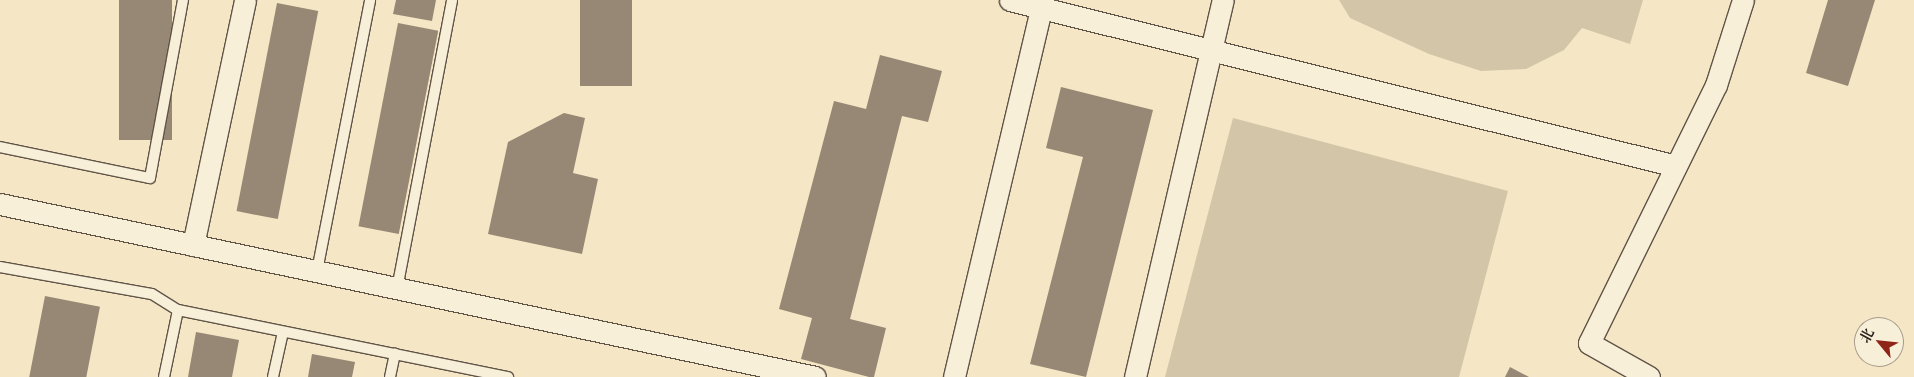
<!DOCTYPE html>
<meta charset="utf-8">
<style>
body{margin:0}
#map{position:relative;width:1914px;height:377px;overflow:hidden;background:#f5e6c5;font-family:"Gentium Book Plus","Noto Serif SC",serif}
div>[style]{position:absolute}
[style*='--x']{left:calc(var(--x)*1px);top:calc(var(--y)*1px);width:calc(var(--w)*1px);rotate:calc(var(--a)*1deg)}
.green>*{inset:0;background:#d3c5a8}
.building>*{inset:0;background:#968874;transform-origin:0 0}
.roads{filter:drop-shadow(1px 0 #605447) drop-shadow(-1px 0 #605447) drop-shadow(0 1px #605447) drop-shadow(0 -1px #605447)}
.lane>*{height:10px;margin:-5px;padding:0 5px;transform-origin:5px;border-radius:5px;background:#f8efd9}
.street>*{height:21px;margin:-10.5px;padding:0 10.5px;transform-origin:10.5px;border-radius:10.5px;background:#f8efd9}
span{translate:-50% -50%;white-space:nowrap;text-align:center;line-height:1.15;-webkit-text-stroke:4.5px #f8efd9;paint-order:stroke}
.north{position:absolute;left:1854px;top:317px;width:50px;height:50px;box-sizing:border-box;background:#f8efd9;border:1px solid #a89d8e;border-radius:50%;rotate:298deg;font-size:14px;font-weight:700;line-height:20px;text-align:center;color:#2f231d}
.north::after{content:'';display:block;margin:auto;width:18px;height:22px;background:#8f2418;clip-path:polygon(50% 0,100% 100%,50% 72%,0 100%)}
</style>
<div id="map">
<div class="green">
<i style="clip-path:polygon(1339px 0,1643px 0,1630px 44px,1582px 28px,1564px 50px,1526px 69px,1481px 71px,1429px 54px,1350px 18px)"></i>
<i style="clip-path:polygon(1233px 118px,1508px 191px,1459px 377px,1165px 377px)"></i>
</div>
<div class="building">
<i style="left:119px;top:0;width:53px;height:140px"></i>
<i style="clip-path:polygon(396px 0,436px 0,432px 21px,393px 14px)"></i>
<i style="left:580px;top:0;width:52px;height:86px"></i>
<i style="clip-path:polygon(1828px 0,1875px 0,1848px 86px,1806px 73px)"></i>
<i style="left:277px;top:3px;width:42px;height:212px;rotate:11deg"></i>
<i style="left:398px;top:23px;width:41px;height:207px;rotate:11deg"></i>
<i style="clip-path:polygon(880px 55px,942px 71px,928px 122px,902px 116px,850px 319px,886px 328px,874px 377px,869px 377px,801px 359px,812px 318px,779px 309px,834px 101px,866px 109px)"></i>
<i style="clip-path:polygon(1061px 87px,1153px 110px,1086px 377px,1030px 364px,1083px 157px,1046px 148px)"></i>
<i style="clip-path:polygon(564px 113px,585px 118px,573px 173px,598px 179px,582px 254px,488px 234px,508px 142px)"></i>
<i style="left:45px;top:296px;width:56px;height:83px;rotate:11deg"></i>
<i style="clip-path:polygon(196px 332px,239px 340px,232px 377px,188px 377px)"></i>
<i style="clip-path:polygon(312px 354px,355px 362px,352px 377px,308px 377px)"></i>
<i style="clip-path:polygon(1510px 367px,1529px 377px,1505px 377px)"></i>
</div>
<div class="roads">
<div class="lane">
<i style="--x:0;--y:147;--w:153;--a:11.7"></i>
<i style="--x:150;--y:178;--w:181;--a:-79.5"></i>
<i style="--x:0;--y:267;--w:154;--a:10.1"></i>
<i style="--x:152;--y:294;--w:31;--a:32"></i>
<i style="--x:178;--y:310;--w:337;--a:11.5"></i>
<i style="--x:317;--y:271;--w:276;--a:-78.9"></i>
<i style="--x:397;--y:289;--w:294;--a:-79.2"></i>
<i style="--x:164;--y:377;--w:68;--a:-78.2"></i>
<i style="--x:273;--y:377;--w:46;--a:-77.5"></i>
<i style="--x:390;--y:377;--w:24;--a:-78"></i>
</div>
<div class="street">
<i style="--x:1010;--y:0;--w:686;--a:14"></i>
<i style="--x:0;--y:204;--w:833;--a:11.98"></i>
<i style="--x:193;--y:245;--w:250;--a:-78"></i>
<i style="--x:954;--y:377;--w:387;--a:-76.7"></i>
<i style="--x:1135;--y:377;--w:387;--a:-76.9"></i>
<i style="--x:1649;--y:377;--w:69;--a:-150.5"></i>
<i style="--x:1589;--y:343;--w:288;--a:-63.8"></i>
<i style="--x:1716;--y:85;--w:89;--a:-72.4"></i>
</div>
</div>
<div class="north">北</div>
</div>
